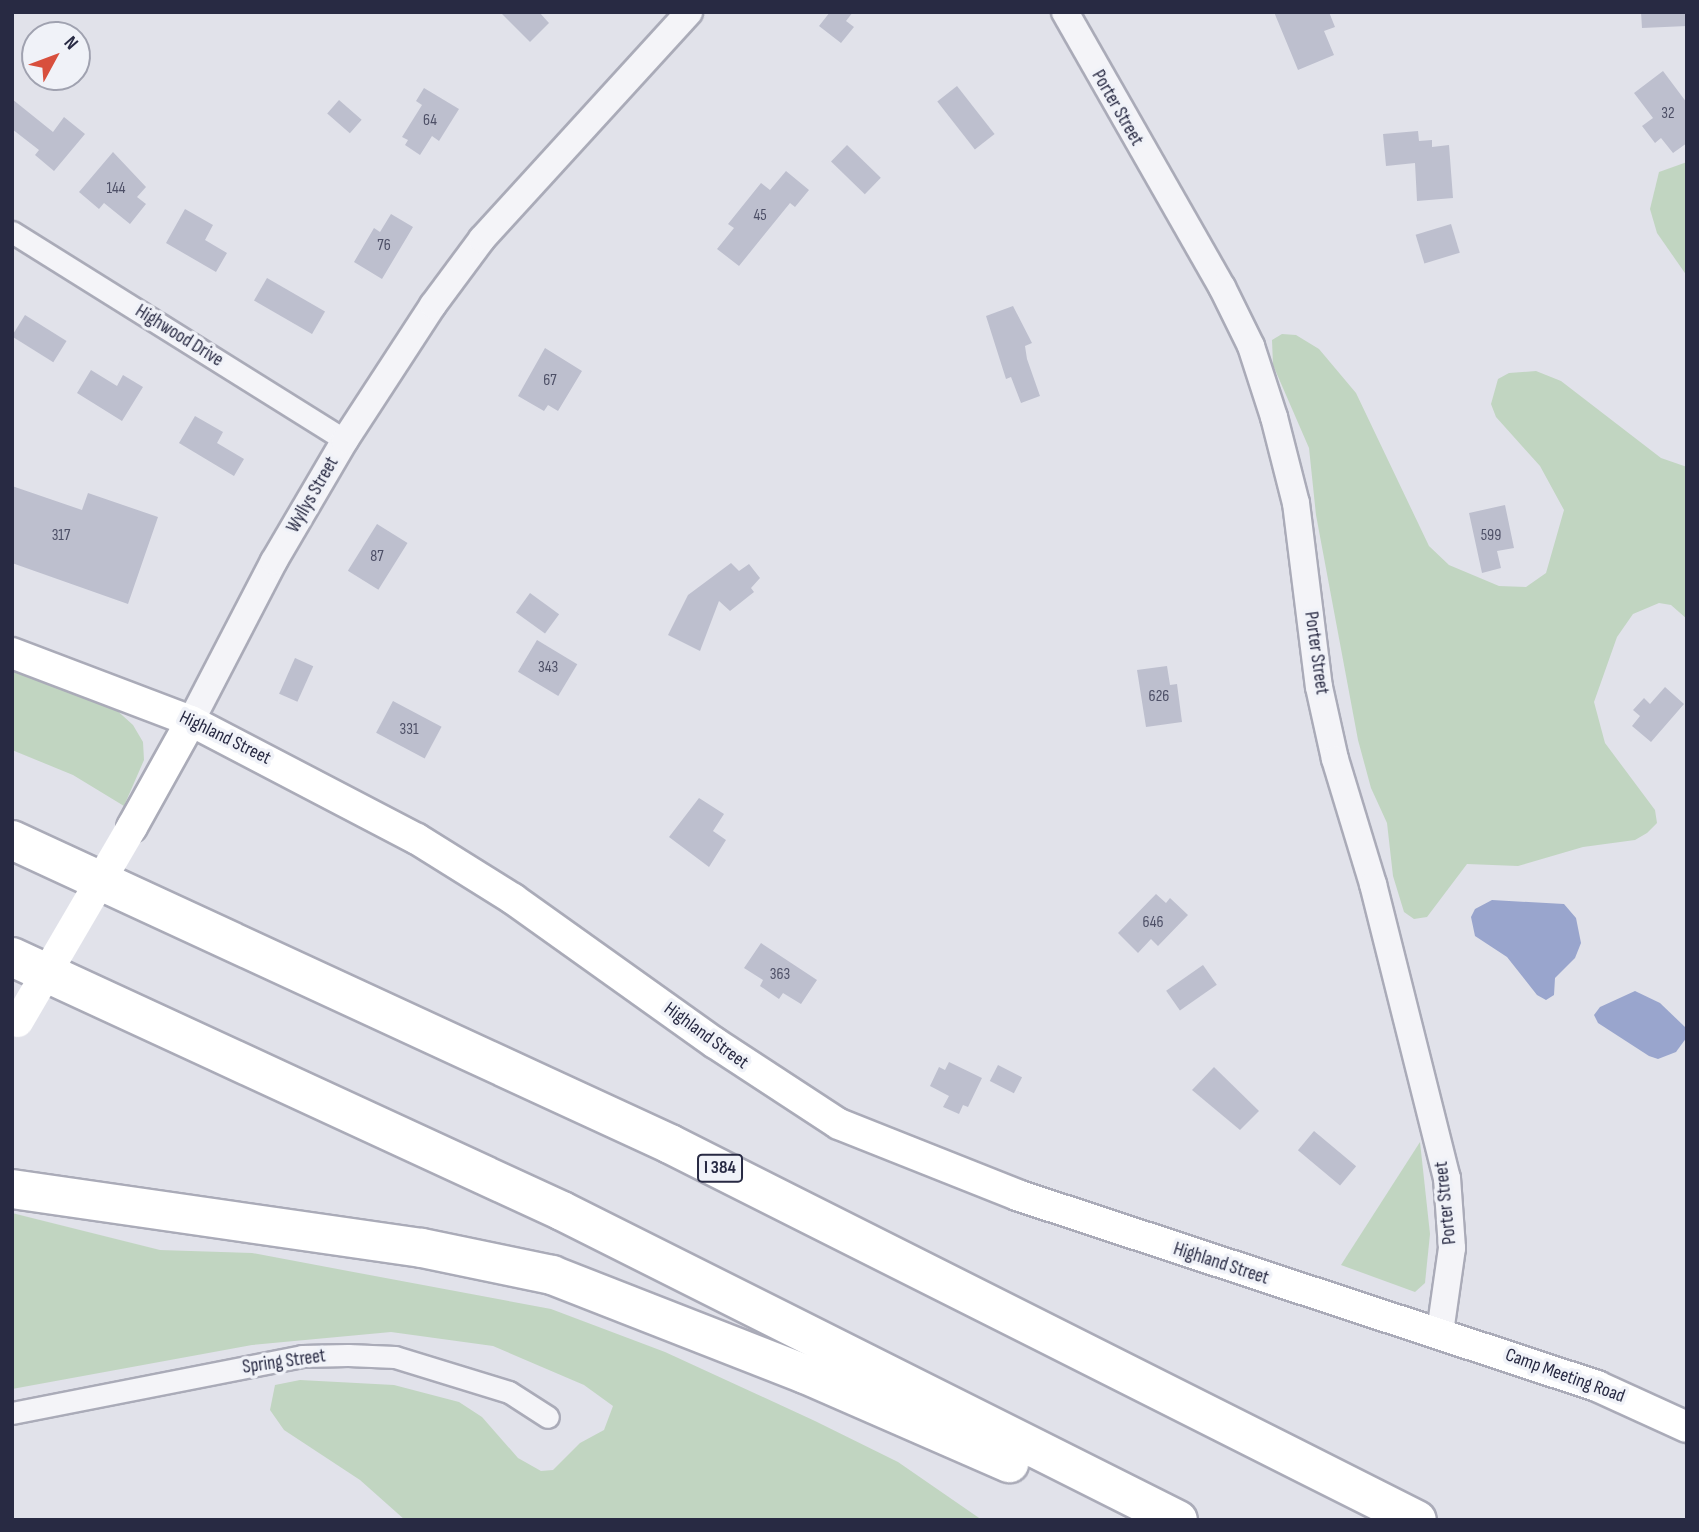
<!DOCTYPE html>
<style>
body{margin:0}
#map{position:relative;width:1699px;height:1532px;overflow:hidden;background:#e1e2ea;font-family:"Sofia Sans Condensed",sans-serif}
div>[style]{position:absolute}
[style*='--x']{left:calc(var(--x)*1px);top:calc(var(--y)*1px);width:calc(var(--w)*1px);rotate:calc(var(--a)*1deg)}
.green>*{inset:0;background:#c1d5c1}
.water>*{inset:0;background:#99a5cd}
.building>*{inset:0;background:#bdbfce;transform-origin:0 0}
.roads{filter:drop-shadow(2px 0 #aaabb8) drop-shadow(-2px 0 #aaabb8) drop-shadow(0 2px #aaabb8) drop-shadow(0 -2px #aaabb8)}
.minor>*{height:21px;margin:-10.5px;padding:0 10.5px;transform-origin:10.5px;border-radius:10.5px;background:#f4f4f8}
.tertiary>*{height:26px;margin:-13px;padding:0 13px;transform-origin:13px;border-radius:13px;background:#f4f4f8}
.secondary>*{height:30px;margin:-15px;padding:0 15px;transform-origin:15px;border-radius:15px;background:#fff}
.motorway>*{height:38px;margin:-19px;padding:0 19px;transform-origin:19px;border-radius:19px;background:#fff}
.secondary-bridge>*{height:30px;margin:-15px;padding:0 15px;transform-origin:15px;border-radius:15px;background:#fff}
span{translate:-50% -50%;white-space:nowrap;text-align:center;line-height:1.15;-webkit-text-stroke:7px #f0f2f8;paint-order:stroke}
.number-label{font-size:16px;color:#4d4f66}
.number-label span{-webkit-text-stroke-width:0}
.shield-label span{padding:2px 5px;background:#f0f2f8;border:2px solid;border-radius:5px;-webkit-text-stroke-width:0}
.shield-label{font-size:18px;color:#282a43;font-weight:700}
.street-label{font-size:19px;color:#282a43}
.frame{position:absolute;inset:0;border:14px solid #282a43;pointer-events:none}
.north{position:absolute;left:21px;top:21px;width:70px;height:70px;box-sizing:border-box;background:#f0f2f8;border:2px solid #a0a2b0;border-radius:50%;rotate:49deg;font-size:19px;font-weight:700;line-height:28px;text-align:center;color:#282a43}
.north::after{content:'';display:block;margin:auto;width:24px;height:32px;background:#d84f3d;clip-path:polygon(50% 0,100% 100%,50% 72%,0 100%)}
</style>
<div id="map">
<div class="green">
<i style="clip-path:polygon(1687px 162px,1687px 276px,1657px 233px,1650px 209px,1659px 172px)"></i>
<i style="clip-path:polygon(1282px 334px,1296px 335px,1319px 349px,1356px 393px,1429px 546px,1449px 565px,1499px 586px,1526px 587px,1546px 573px,1564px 510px,1540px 466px,1496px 417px,1491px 404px,1498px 379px,1509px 373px,1536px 371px,1561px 381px,1661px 458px,1687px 467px,1687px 619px,1671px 605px,1659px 603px,1633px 614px,1617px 637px,1594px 702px,1605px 743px,1655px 810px,1657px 823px,1647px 833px,1635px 840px,1583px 847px,1518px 866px,1467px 864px,1427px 917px,1414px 919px,1404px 912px,1393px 876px,1387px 823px,1371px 788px,1358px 740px,1316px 515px,1309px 448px,1273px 365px,1272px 340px)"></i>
<i style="clip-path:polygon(12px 665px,112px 706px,133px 725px,143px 742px,144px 760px,124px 806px,73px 775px,12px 750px)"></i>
<i style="clip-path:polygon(1420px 1142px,1430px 1234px,1425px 1283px,1415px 1292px,1341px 1265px)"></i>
<i style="clip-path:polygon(12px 1213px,160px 1250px,252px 1253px,551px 1309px,665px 1352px,815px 1421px,898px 1462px,982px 1520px,405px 1520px,360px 1480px,284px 1430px,270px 1410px,275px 1385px,300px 1380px,394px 1385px,459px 1402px,482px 1417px,518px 1458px,541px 1471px,553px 1470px,580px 1443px,604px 1430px,613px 1406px,584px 1385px,493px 1346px,391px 1332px,252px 1345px,12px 1389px)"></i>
</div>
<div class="water">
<i style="clip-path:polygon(1492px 900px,1564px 904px,1576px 918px,1581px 943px,1575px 958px,1555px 978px,1554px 995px,1546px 1000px,1537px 995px,1507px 957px,1475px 936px,1471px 917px,1475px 909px)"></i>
<i style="clip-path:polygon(1635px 991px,1660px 1003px,1685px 1027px,1687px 1037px,1676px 1052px,1658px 1059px,1649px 1056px,1598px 1023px,1594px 1015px,1600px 1007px)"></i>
</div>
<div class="building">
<i style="clip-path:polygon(500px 12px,539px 12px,549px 23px,530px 42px)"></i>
<i style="clip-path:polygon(830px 12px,853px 12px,846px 21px,854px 27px,841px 43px,819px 26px)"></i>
<i style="clip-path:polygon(1274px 12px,1329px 12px,1335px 27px,1324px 31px,1334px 55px,1298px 70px)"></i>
<i style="clip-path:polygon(1641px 12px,1687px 12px,1687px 26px,1642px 28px)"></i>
<i style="clip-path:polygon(1663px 71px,1687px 103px,1687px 143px,1673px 153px,1661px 138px,1655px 143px,1642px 126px,1653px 118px,1634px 93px)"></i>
<i style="left:957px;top:86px;width:61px;height:25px;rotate:52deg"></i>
<i style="clip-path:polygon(424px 88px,459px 109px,439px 141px,432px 136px,420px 155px,405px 145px,408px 140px,402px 137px,422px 105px,416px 101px)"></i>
<i style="clip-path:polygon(12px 99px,53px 132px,64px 117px,85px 134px,54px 171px,35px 155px,39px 150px,12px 129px)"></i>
<i style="left:339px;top:100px;width:30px;height:18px;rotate:41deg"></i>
<i style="clip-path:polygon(1418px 131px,1419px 141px,1432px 140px,1432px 147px,1449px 145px,1453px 198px,1417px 201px,1415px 163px,1386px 166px,1383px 134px)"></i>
<i style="left:847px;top:145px;width:47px;height:23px;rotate:44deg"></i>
<i style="clip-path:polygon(113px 152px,146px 187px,137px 197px,146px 204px,130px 224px,104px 203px,99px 209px,79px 192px)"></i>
<i style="clip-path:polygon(786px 171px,809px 190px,795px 207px,790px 203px,739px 266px,717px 249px,734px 228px,728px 224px,761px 183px,770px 190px)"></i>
<i style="clip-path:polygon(185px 209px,213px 225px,205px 240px,227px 253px,216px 272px,166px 243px)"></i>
<i style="clip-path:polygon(391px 214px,413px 227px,382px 279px,354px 262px,374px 228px,380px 232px)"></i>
<i style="left:1451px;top:224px;width:30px;height:37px;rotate:73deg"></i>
<i style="left:267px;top:278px;width:67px;height:26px;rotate:30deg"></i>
<i style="clip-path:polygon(1013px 306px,1032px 343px,1025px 346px,1027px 359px,1040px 396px,1021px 403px,1011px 377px,1006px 379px,986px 316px)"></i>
<i style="left:25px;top:315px;width:49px;height:25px;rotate:32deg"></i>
<i style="clip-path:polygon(545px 348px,582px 371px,558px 411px,548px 405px,544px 411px,518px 396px)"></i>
<i style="clip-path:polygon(91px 370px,117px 386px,123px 375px,143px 387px,122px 421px,77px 393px)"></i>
<i style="clip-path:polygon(195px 416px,223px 432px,217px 443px,244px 459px,234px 476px,179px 443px)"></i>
<i style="clip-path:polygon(12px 486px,82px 510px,88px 493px,158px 517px,128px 604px,12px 563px)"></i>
<i style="clip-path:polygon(1505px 505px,1514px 548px,1497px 551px,1501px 568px,1482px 573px,1469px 513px)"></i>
<i style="left:377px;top:524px;width:36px;height:55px;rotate:32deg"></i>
<i style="clip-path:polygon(731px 563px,739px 571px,749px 564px,760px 578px,751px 588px,754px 592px,730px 611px,719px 601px,700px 651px,668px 635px,688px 595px)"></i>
<i style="left:530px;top:593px;width:36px;height:24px;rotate:36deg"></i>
<i style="left:537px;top:640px;width:47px;height:37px;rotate:31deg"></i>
<i style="left:295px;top:658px;width:20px;height:39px;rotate:24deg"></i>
<i style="clip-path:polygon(1167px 666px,1170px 685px,1177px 684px,1182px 722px,1146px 727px,1137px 670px)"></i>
<i style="clip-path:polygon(1665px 687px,1684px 704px,1651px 742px,1632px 726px,1640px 716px,1633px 710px,1644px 698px,1650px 704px)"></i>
<i style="left:393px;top:701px;width:55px;height:36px;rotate:28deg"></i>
<i style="clip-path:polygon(699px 798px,724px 814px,713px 831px,726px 840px,709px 867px,669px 837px)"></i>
<i style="clip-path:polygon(1156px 894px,1166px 903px,1170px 898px,1188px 915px,1158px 946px,1151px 939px,1138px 953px,1118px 933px)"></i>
<i style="clip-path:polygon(761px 943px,817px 980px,801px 1004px,783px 993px,779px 999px,760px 986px,763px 980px,744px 968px)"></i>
<i style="left:1203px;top:965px;width:24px;height:45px;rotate:55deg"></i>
<i style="clip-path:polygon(949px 1062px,982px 1078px,968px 1107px,963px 1105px,959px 1114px,943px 1107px,949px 1096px,930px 1086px,939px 1067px,945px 1070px)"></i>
<i style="left:998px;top:1065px;width:27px;height:18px;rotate:27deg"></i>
<i style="clip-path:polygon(1214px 1067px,1259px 1111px,1240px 1130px,1192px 1090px)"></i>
<i style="left:1314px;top:1131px;width:55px;height:25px;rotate:40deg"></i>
</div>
<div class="roads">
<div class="minor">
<i style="--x:12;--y:232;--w:393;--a:32"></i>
<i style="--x:12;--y:1413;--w:296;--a:-11.1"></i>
<i style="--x:302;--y:1356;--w:46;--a:-1.2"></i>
<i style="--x:348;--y:1355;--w:47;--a:2.4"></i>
<i style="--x:395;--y:1357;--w:119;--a:17.1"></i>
<i style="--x:509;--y:1392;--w:46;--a:32.7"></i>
</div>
<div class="tertiary">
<i style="--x:1065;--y:12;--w:317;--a:60.3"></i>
<i style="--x:1222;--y:287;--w:66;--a:63.8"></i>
<i style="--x:1251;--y:346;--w:75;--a:72.1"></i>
<i style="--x:1274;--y:417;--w:89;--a:75.7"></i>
<i style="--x:1296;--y:503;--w:185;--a:82.9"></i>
<i style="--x:1319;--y:687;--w:74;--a:77.5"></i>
<i style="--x:1335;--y:759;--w:131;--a:73.1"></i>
<i style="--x:1373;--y:884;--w:303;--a:75.9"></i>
<i style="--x:1447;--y:1178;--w:70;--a:85.9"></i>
<i style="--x:1452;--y:1248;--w:85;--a:98.1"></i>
<i style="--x:191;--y:721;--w:180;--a:-62.6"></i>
<i style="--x:274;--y:561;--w:140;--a:-59.6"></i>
<i style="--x:345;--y:440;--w:161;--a:-56.9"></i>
<i style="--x:433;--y:305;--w:82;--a:-53.4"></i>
<i style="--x:482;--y:239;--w:307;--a:-47.6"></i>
</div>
<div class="secondary">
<i style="--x:12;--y:653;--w:191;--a:20.8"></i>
<i style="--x:191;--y:721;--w:255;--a:27.6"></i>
<i style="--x:417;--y:839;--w:113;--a:32"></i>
<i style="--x:513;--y:899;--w:248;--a:35.5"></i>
<i style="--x:715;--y:1043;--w:148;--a:33.2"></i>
<i style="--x:839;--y:1124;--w:192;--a:21.7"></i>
<i style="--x:1017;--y:1195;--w:611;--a:18.23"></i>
<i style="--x:1597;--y:1386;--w:99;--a:24.5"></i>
<i style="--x:132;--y:827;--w:121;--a:-60.9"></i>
</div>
<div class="motorway">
<i style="--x:12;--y:840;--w:725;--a:24.8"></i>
<i style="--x:670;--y:1144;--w:836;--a:26.72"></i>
<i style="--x:12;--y:957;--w:606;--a:24.79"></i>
<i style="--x:562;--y:1211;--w:689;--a:26.64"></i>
<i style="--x:12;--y:1189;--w:414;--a:8.2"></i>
<i style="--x:422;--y:1248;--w:133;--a:11.7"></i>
<i style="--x:552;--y:1275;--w:272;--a:21.4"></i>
<i style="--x:805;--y:1374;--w:223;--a:23.6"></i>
</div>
</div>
<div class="secondary-bridge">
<i style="--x:18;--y:1022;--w:226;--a:-59.7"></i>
</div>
<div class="number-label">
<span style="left:1668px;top:114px">32</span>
<span style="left:430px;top:121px">64</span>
<span style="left:116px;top:189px">144</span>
<span style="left:760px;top:216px">45</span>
<span style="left:384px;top:246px">76</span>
<span style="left:550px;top:381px">67</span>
<span style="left:61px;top:536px">317</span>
<span style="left:1491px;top:536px">599</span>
<span style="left:377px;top:557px">87</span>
<span style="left:548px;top:668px">343</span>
<span style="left:1159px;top:697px">626</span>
<span style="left:409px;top:730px">331</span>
<span style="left:1153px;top:923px">646</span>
<span style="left:780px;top:975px">363</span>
</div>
<div class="shield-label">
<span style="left:720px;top:1168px">I 384</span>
</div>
<div class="street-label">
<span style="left:1117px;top:108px;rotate:60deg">Porter Street</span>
<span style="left:179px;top:336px;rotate:32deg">Highwood Drive</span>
<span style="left:313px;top:495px;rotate:-60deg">Wyllys Street</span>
<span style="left:1316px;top:653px;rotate:82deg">Porter Street</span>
<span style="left:225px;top:738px;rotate:26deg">Highland Street</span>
<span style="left:706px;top:1036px;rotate:36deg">Highland Street</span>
<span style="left:1446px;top:1203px;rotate:-96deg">Porter Street</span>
<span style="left:1221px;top:1264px;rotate:18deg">Highland Street</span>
<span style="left:284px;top:1362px;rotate:-8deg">Spring Street</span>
<span style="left:1565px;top:1376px;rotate:20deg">Camp Meeting Road</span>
</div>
<div class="frame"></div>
<div class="north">N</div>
</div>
